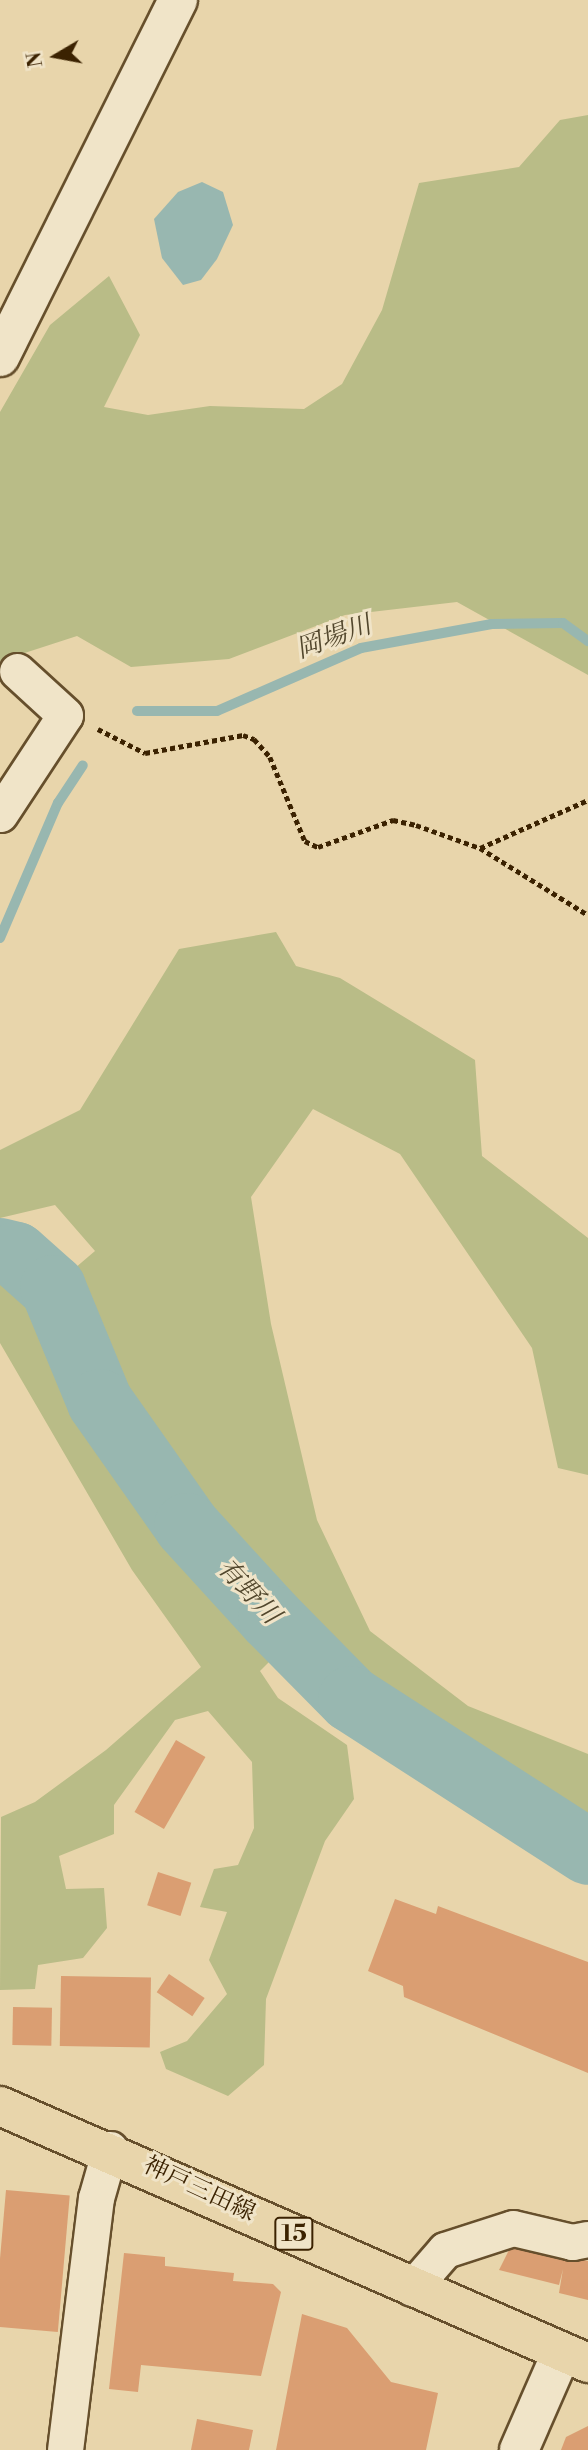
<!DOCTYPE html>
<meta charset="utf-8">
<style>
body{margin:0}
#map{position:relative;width:588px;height:2450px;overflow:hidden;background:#e8d5ab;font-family:"Libre Bodoni","Noto Serif JP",serif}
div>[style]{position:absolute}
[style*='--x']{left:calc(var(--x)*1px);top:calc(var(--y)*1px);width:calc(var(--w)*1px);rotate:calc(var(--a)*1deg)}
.green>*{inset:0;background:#b9bc87}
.water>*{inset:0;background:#98b7b0}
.stream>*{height:10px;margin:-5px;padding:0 5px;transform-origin:5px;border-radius:5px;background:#98b7b0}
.river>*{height:66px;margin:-33px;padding:0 33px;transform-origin:33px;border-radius:33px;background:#98b7b0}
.building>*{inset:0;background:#da9e72;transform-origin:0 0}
.path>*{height:4.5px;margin-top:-2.25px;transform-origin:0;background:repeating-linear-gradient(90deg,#3b2201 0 5px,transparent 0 8.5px)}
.roads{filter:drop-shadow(2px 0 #664f2c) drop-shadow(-2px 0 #664f2c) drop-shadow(0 2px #664f2c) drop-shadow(0 -2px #664f2c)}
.street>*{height:35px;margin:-17.5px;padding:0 17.5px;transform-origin:17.5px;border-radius:17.5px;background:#f0e4c8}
.secondary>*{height:38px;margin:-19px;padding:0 19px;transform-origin:19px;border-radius:19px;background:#f0e4c8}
.primary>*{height:38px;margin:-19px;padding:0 19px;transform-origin:19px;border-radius:19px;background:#e8d5ab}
span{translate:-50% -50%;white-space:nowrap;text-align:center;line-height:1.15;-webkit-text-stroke:6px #f0e4c8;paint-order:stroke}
.shield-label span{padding:2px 5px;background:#f0e4c8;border:2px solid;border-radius:5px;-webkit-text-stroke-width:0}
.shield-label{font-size:23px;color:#3b2201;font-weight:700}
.street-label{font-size:24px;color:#3b2201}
.water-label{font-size:26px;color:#52472d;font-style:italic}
.north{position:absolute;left:21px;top:21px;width:70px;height:70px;-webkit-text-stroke:5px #f0e4c8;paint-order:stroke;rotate:260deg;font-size:19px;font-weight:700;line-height:28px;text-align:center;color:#3b2201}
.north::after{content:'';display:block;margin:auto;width:24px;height:32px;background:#3b2201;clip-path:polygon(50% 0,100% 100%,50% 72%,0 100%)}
</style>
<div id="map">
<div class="green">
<i style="clip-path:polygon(588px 115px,588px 675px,457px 602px,345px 615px,229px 659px,131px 667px,77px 636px,0 661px,0 412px,50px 325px,109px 276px,140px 335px,104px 407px,148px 415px,210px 406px,304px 409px,342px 384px,382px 310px,419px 183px,519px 167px,560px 120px)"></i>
<i style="clip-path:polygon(276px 932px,296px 966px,340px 978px,475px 1060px,482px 1156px,588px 1238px,588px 1475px,558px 1468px,532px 1348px,400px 1154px,313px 1109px,251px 1197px,271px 1324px,317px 1520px,370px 1631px,468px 1706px,588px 1754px,588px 1870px,486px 1812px,369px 1726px,287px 1644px,260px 1671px,278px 1698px,347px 1745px,354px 1799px,325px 1841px,266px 1999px,264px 2065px,228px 2096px,166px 2069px,160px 2052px,187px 2041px,227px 1994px,209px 1960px,227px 1912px,200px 1907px,214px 1869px,238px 1865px,254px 1828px,252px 1762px,208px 1711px,175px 1720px,114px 1805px,114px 1834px,59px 1856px,66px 1889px,104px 1888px,107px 1928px,83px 1958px,38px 1965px,35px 1989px,0 1990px,1px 1817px,35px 1802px,106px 1750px,201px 1667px,132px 1570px,0 1343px,0 1247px,15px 1240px,68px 1274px,95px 1251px,55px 1205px,0 1218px,0 1150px,80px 1110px,179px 949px)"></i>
</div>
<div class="water">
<i style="clip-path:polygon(202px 182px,223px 192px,233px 225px,217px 259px,201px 280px,183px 285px,162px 258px,154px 219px,178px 192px)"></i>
</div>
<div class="stream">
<i style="--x:137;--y:711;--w:80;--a:0"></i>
<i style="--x:217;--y:711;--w:157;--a:-23.6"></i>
<i style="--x:361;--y:648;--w:133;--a:-10.4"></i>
<i style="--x:492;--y:624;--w:71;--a:-0.8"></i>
<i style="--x:563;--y:623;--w:31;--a:36"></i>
<i style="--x:0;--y:938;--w:147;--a:-66.8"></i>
<i style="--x:58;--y:803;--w:45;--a:-56.7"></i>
</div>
<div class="river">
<i style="--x:0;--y:1251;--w:16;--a:14"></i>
<i style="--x:16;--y:1255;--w:50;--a:41.7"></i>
<i style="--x:53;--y:1288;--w:123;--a:67.6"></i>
<i style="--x:100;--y:1402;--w:151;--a:54.9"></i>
<i style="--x:187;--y:1526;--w:125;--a:47.6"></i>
<i style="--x:271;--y:1618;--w:114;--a:45.4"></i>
<i style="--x:351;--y:1699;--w:282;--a:32.8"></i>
</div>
<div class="building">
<i style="left:176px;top:1740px;width:34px;height:83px;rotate:30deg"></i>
<i style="left:158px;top:1872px;width:35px;height:35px;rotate:18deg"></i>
<i style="clip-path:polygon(395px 1899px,436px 1914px,438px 1906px,588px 1962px,588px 2073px,404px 1997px,403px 1986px,368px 1971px)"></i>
<i style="left:169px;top:1974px;width:43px;height:22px;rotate:34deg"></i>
<i style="left:61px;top:1976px;width:90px;height:70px;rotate:1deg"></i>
<i style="left:13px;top:2007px;width:39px;height:38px;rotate:1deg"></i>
<i style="left:6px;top:2190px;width:64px;height:137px;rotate:5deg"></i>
<i style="clip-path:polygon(513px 2242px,588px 2261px,588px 2300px,559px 2293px,563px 2269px,559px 2285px,499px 2270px)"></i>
<i style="clip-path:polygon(124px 2253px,165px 2257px,165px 2266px,234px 2273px,233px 2281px,273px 2284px,281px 2292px,261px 2376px,141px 2365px,138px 2392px,109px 2389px)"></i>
<i style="clip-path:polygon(302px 2314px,347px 2328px,391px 2382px,438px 2393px,426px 2450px,276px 2450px)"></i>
<i style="clip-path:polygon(197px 2419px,253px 2430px,249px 2450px,191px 2450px)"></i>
<i style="clip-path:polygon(588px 2426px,588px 2450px,561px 2450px,566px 2437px)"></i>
</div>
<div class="path">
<i style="--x:98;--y:729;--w:53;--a:27.1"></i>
<i style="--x:145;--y:753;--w:100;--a:-10.4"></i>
<i style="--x:243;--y:735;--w:12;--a:20"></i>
<i style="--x:254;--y:739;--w:24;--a:48"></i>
<i style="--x:270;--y:757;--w:91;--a:67.4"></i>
<i style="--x:305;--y:841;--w:14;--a:25"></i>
<i style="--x:318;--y:847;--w:80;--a:-19.8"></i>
<i style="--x:393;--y:820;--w:24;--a:12"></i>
<i style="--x:416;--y:825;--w:68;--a:19.8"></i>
<i style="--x:480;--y:848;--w:127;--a:31.8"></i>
<i style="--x:480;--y:848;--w:118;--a:-24"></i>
</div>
<div class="roads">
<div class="street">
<i style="--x:0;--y:814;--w:118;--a:-56.7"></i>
<i style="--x:65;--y:715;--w:65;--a:-137.5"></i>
<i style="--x:412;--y:2288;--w:50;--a:-49"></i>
<i style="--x:445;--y:2250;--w:71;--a:-17.9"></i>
<i style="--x:513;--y:2228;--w:61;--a:13.3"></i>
<i style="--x:572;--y:2242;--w:16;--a:-11"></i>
<i style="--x:65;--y:2450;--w:254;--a:-83"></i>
<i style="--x:96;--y:2198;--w:51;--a:-74.1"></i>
</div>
<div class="secondary">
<i style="--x:0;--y:357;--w:399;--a:-63.5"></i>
<i style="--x:519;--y:2450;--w:105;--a:-66.4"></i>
</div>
<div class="primary">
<i style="--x:0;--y:2106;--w:642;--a:23.61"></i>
</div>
</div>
<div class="shield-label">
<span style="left:294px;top:2234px">15</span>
</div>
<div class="street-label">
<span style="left:199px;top:2190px;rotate:25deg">神戸三田線</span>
</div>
<div class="water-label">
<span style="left:334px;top:638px;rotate:-20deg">岡場川</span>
<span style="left:248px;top:1592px;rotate:47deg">有野川</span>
</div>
<div class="north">N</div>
</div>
